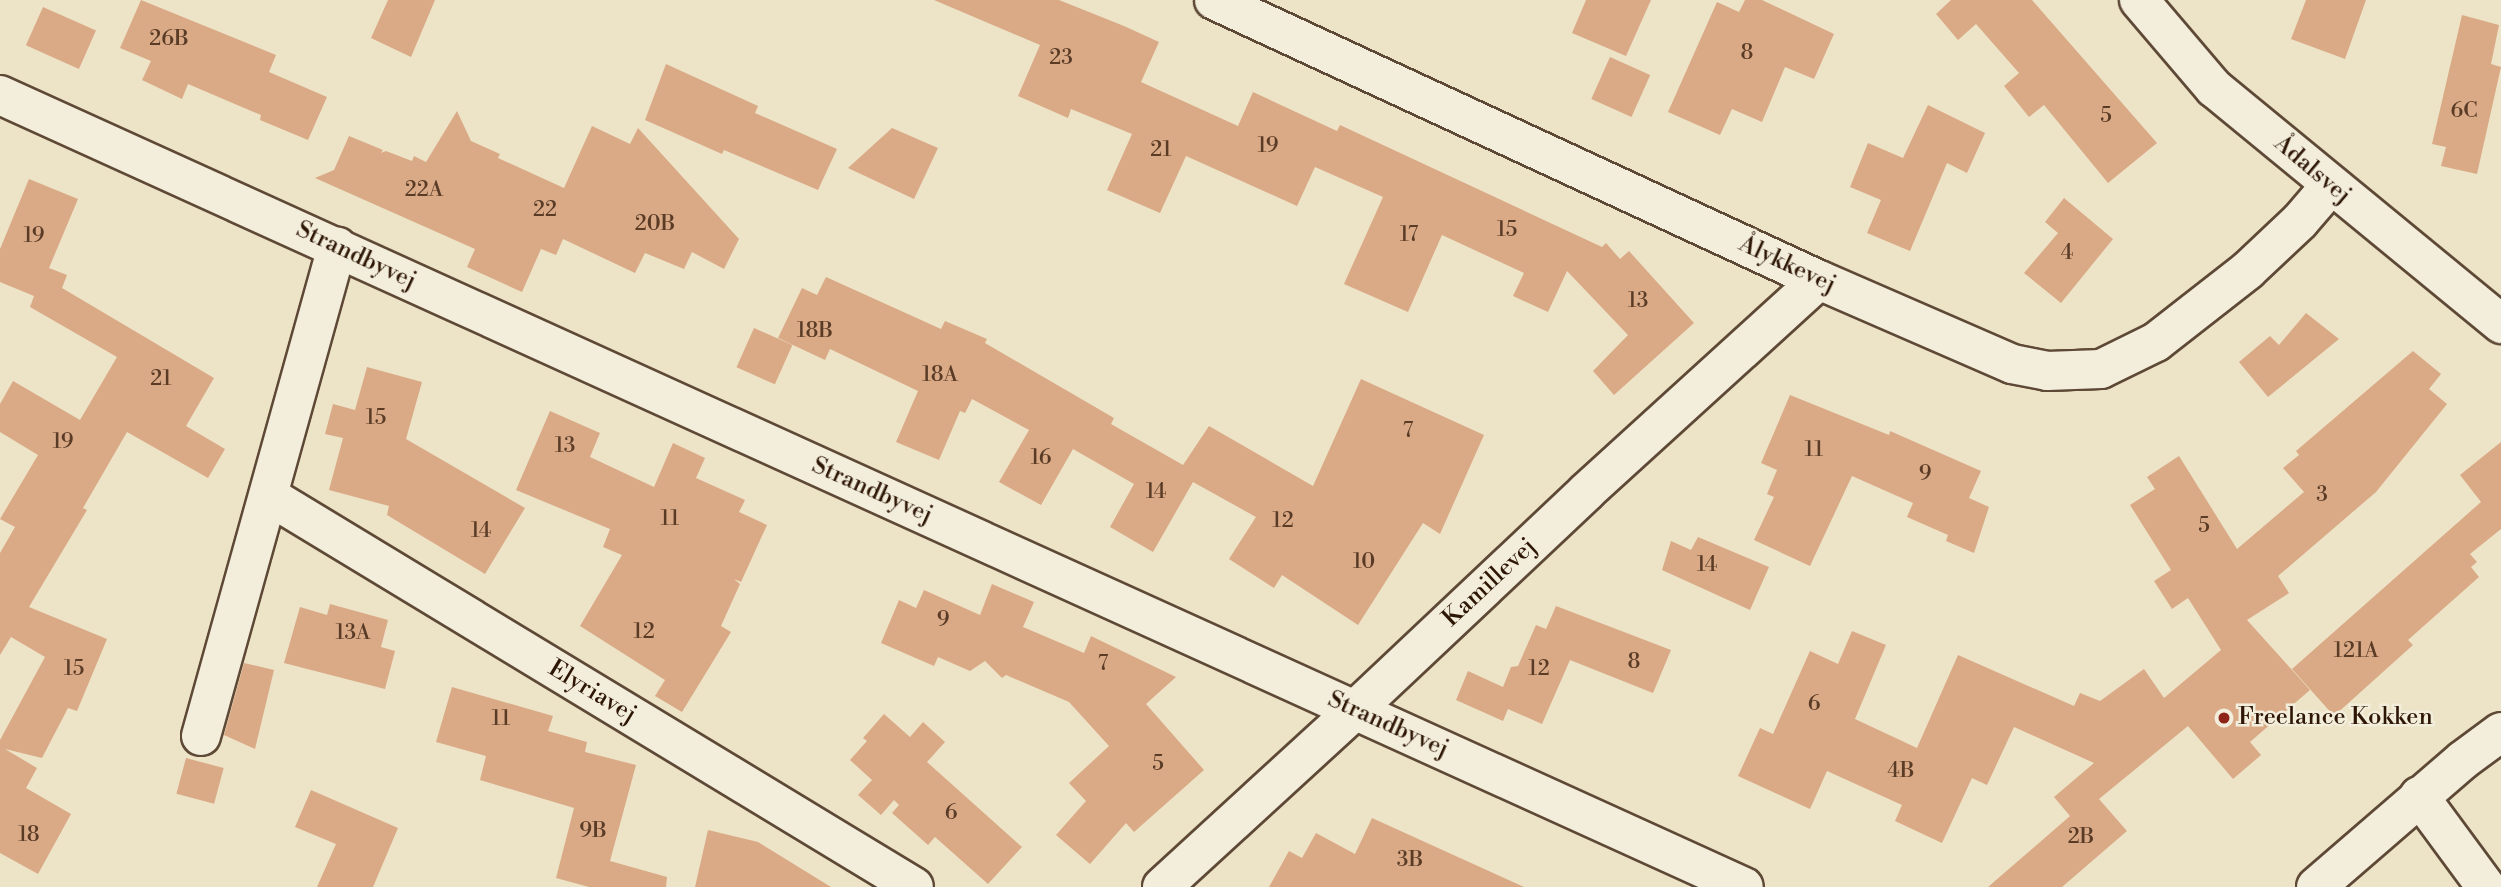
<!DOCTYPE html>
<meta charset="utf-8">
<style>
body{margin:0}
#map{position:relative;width:2501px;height:887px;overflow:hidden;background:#ede3c7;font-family:"Libre Bodoni",serif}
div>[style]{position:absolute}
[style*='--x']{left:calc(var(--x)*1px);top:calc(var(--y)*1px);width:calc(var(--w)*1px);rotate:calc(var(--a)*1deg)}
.building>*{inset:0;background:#daaa87;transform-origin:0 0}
.roads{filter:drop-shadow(2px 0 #5e4936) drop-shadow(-2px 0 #5e4936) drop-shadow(0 2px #5e4936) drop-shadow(0 -2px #5e4936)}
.street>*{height:38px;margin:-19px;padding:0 19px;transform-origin:19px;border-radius:19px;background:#f3eddb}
.secondary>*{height:38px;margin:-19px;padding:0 19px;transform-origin:19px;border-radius:19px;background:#f3eddb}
.dots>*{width:19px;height:19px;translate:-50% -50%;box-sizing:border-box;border:4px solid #f3eddb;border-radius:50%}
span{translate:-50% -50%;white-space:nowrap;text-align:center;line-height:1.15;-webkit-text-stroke:5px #f3eddb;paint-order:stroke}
.number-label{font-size:21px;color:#593b26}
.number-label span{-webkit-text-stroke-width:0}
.street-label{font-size:24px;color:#2e1605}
.poi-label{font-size:24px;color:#2e1605}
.left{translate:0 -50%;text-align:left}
</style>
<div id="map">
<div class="building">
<i style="clip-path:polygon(141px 0,276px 55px,269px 72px,327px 97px,308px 140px,260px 120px,261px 115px,188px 84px,182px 99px,142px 80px,151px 61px,120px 48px)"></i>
<i style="clip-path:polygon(388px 0,435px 0,411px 57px,371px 38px)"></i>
<i style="clip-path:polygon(934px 0,1059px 0,1124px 26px,1159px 42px,1141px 82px,1238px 126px,1253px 92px,1337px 131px,1340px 125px,1602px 247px,1606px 243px,1620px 259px,1629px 251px,1694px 323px,1614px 395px,1593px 371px,1628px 335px,1567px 271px,1548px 312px,1513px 296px,1524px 273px,1442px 235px,1408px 312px,1344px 284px,1383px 197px,1315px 167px,1297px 206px,1186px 156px,1160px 213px,1107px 190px,1132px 134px,1071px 109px,1068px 118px,1018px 96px,1040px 45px)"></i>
<i style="clip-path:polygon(1586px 0,1651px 0,1626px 56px,1572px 33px)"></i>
<i style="clip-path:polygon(1745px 0,1762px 0,1834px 34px,1814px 79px,1785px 67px,1762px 122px,1732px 109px,1720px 135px,1668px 112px,1717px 2px,1739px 12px)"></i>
<i style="clip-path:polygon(1951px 0,2032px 0,2157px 143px,2108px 183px,2044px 105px,2029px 117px,2004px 86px,2019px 73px,1976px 24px,1958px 40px,1936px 14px)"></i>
<i style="clip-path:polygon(2306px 0,2366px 0,2345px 59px,2291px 39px)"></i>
<i style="left:43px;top:7px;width:58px;height:42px;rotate:24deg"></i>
<i style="clip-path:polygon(2462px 15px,2499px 25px,2491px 64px,2501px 67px,2477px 174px,2441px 166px,2446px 147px,2432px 144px)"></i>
<i style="left:1610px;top:57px;width:44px;height:46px;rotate:24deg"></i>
<i style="clip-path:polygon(666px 64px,758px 106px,755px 113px,837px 149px,818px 190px,724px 150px,722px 154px,645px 120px)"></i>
<i style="clip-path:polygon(1928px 105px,1985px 133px,1967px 173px,1947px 163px,1910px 251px,1867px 233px,1881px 200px,1850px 187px,1868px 143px,1903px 158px)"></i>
<i style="clip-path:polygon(457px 111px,471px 141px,500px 154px,498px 158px,564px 188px,592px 126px,630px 144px,638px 128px,739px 239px,724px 269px,692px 252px,684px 269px,645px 253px,635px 273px,563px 239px,556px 255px,541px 249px,522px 292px,467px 267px,475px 249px,315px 178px,334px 170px,349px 136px,383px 150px,381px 153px,386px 151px,412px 161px,414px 156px,426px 162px)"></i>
<i style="clip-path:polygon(892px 128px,938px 148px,914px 199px,848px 168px)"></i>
<i style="clip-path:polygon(29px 179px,78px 199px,49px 268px,67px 275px,62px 288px,214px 378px,186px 426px,225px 449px,208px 478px,127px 432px,83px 508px,87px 510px,29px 607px,107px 639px,77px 711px,68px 708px,42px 758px,5px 749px,37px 768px,26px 788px,71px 814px,38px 874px,0 853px,0 740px,45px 657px,11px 637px,0 655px,0 553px,15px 527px,0 519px,38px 455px,0 432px,0 404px,13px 381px,80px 420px,117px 357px,30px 307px,34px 296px,0 282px,0 249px)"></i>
<i style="clip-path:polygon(2064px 198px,2113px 239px,2061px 303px,2024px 273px,2058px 233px,2045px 222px)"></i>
<i style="clip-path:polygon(826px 277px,941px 329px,945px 321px,987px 339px,985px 343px,1114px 418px,1111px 424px,1183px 465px,1209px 426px,1313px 486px,1361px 379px,1484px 435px,1440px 534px,1423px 523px,1358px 625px,1282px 575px,1274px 588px,1229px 559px,1256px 517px,1193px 482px,1153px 552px,1110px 527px,1134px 484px,1073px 449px,1041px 505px,999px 482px,1029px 430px,972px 399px,965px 413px,960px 411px,939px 460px,896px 442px,918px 391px,830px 349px,825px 360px,778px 338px,802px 288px,817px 295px)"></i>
<i style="clip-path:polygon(2306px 313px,2339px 339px,2268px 397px,2239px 362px,2270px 336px,2279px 345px)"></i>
<i style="left:754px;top:328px;width:42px;height:43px;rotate:24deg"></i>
<i style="clip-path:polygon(2413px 351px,2441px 374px,2429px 389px,2447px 404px,2376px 492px,2278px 576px,2289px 593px,2247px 620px,2310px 690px,2250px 742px,2261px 755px,2233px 779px,2188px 726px,2099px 799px,2127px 831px,2062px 887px,1988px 887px,2070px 816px,2054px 797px,2094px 763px,2014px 727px,1987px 785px,1972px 778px,1942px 843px,1895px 821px,1902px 805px,1827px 771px,1810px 809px,1738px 776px,1760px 728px,1773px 734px,1810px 651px,1838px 664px,1852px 631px,1886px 645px,1855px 719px,1917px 748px,1958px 655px,2074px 706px,2080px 693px,2100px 701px,2144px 669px,2164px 698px,2221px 650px,2188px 598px,2172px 609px,2154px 581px,2171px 570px,2130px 505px,2155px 489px,2147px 477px,2179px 456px,2237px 549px,2304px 492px,2283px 468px,2299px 455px,2296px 451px)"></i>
<i style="clip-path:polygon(367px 367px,422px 382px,406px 439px,525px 508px,485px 574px,387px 515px,389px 506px,329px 490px,343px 438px,325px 434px,333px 404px,355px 410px)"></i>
<i style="clip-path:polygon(1790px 395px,1889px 435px,1890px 431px,1981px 471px,1969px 498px,1989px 507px,1974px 553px,1946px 541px,1948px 535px,1907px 517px,1913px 503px,1852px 476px,1810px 566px,1754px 540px,1774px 497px,1767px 494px,1777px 470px,1761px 463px)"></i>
<i style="clip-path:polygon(550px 411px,600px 433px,590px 457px,654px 487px,673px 443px,705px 458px,696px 478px,745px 500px,739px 512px,767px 525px,741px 582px,734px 579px,740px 584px,721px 626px,731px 632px,682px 712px,655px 696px,665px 680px,580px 626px,622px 555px,603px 547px,610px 529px,516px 490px)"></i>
<i style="clip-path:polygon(2501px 442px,2501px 529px,2470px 554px,2477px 562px,2471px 567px,2479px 577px,2408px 640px,2413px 645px,2334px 716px,2292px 669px,2481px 502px,2460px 475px)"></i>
<i style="clip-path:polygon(1698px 537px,1769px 567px,1750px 610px,1662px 570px,1671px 541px,1691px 550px)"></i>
<i style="clip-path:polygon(992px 584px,1034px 602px,1023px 627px,1084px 653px,1091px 636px,1176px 677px,1146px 704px,1204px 770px,1134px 832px,1126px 823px,1090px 864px,1056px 835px,1086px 801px,1069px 783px,1109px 746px,1069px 702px,1006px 675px,1002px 678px,985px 661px,970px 671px,938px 657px,934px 666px,881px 643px,899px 600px,916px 608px,924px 590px,980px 615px)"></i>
<i style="clip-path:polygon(330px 604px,388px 620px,381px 647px,395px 651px,385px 689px,284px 663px,300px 607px,327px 615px)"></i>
<i style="clip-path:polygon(1556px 606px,1671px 650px,1653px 693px,1570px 660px,1542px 724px,1508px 709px,1503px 721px,1456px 700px,1468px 671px,1503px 687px,1511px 667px,1518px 666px,1536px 625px,1546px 629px)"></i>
<i style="clip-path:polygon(244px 663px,274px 670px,255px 749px,224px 735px)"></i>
<i style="clip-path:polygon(452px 687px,553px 716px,548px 731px,587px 742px,585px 752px,636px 765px,610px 861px,667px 877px,666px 887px,589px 887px,556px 878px,574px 808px,480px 780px,486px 756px,436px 742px)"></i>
<i style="clip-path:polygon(884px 714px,910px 737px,923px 722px,945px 742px,927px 762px,1022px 847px,988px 884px,935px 837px,928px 845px,892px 813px,899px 805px,894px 800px,881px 815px,858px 795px,872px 780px,850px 760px,867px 741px,863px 738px)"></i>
<i style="left:186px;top:758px;width:39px;height:37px;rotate:15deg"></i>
<i style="clip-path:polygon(311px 790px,398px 828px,373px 887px,317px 887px,336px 844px,295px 827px)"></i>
<i style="clip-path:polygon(1372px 818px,1524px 887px,1269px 887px,1289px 851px,1302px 858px,1316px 833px,1355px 854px)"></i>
<i style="clip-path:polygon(708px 830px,758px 842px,831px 887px,695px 887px)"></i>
</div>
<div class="roads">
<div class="street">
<i style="--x:1214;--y:0;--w:667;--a:24.84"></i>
<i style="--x:1819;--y:280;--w:210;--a:23.5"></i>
<i style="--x:2012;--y:364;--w:36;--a:11"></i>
<i style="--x:2047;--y:371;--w:54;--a:-2.1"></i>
<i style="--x:2101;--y:369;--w:61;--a:-26.1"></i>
<i style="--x:2156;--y:342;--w:117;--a:-38"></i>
<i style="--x:2248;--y:270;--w:71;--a:-43.3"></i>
<i style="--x:2300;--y:221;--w:46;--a:-49.4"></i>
<i style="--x:0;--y:95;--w:1915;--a:24.42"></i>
<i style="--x:269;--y:496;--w:754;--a:31.22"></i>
<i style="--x:201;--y:736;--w:508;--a:-74.46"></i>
<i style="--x:2419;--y:796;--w:113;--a:53.6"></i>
<i style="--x:1162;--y:887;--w:262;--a:-42.5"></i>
<i style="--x:1355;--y:710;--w:318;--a:-43.3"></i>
<i style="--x:1586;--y:492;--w:315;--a:-42.3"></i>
</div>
<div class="secondary">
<i style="--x:2139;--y:0;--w:116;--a:49.6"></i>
<i style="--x:2214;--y:88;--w:372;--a:39.4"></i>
<i style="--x:2316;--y:887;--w:194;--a:-40.8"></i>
<i style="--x:2463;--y:760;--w:47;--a:-36.4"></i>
</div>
</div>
<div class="dots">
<i style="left:2224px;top:718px;background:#8f2418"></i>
</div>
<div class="number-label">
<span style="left:169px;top:39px">26B</span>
<span style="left:1747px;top:53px">8</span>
<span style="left:1061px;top:58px">23</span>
<span style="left:2464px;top:111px">6C</span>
<span style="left:2106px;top:116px">5</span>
<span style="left:1268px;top:146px">19</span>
<span style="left:1161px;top:150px">21</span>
<span style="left:424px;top:190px">22A</span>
<span style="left:545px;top:210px">22</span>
<span style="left:655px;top:224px">20B</span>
<span style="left:1507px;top:230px">15</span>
<span style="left:1409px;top:235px">17</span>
<span style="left:34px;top:236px">19</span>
<span style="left:2067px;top:253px">4</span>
<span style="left:1638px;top:301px">13</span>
<span style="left:815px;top:331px">18B</span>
<span style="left:940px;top:375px">18A</span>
<span style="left:161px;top:379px">21</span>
<span style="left:376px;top:418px">15</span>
<span style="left:1408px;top:431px">7</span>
<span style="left:63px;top:442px">19</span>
<span style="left:565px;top:446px">13</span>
<span style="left:1814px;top:450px">11</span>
<span style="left:1041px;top:458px">16</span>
<span style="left:1925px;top:474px">9</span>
<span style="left:1156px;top:492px">14</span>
<span style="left:2322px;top:495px">3</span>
<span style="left:670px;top:519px">11</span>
<span style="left:1283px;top:521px">12</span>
<span style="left:2204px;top:526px">5</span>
<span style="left:481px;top:531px">14</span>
<span style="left:1364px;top:562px">10</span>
<span style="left:1707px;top:565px">14</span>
<span style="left:943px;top:620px">9</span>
<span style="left:644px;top:632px">12</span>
<span style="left:353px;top:633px">13A</span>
<span style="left:2356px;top:651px">121A</span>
<span style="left:1634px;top:662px">8</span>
<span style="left:1103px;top:664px">7</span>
<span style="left:74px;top:669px">15</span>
<span style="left:1539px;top:669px">12</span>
<span style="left:1814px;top:704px">6</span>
<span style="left:501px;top:719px">11</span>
<span style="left:1158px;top:764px">5</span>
<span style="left:1901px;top:771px">4B</span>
<span style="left:951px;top:813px">6</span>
<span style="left:593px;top:831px">9B</span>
<span style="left:29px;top:835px">18</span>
<span style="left:2081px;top:837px">2B</span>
<span style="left:1410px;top:860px">3B</span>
</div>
<div class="street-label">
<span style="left:2312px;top:170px;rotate:40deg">Ådalsvej</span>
<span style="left:356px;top:256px;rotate:25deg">Strandbyvej</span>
<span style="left:1787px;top:265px;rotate:25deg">Ålykkevej</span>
<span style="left:872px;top:491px;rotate:24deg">Strandbyvej</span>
<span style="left:1490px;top:583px;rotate:-43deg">Kamillevej</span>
<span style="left:592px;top:692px;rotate:31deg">Elyriavej</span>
<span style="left:1388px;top:725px;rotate:24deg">Strandbyvej</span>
</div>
<div class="poi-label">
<span class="left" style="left:2238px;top:718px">Freelance Kokken</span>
</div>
</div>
